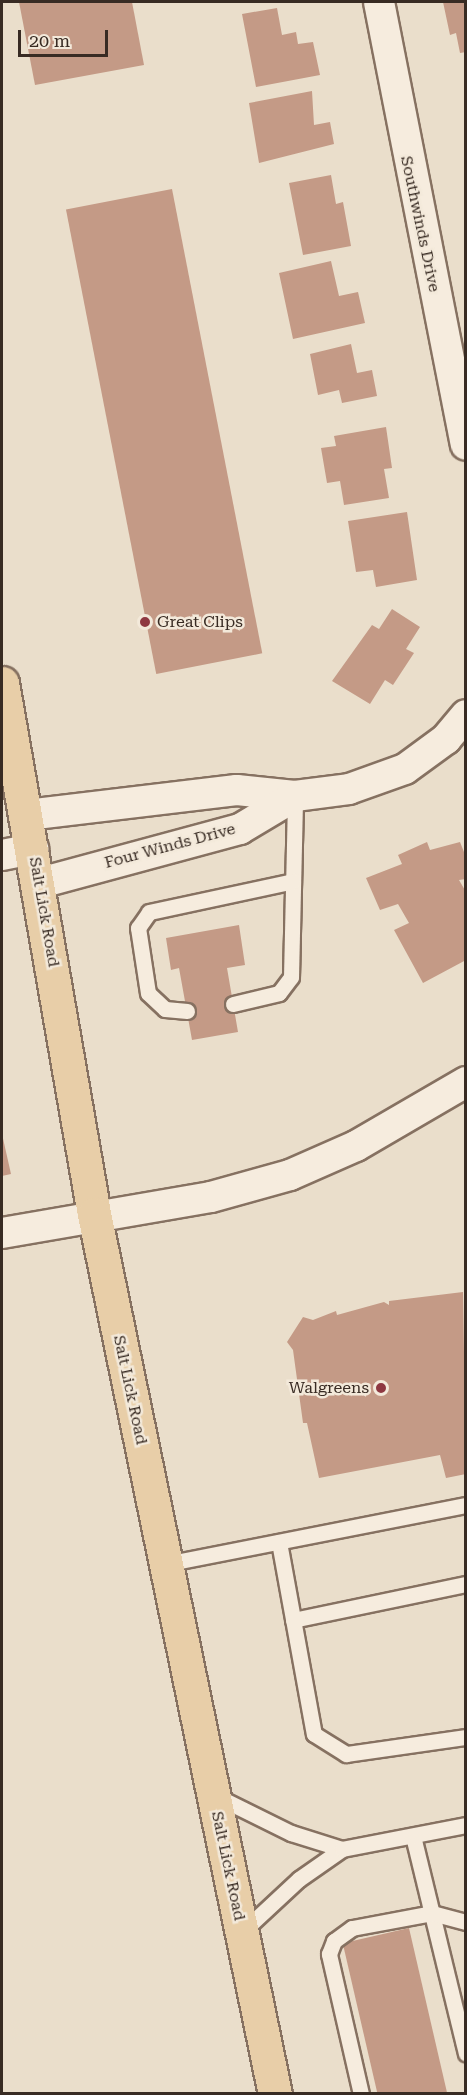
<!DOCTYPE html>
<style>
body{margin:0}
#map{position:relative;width:467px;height:2095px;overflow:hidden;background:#eadecb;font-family:"Roboto Serif",serif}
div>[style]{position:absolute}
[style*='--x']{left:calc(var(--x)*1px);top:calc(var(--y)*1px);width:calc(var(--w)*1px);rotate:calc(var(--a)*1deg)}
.building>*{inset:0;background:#c49a86;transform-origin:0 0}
.roads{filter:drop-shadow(2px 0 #867161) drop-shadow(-2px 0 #867161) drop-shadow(0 2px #867161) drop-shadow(0 -2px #867161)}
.service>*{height:15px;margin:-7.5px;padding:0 7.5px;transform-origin:7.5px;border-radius:7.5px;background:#f6ecde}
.minor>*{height:30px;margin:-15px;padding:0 15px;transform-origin:15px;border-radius:15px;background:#f6ecde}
.primary>*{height:33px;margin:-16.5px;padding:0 16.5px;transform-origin:16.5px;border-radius:16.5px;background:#e8cea8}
.dots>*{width:16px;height:16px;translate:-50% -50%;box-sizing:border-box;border:3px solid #f3e9da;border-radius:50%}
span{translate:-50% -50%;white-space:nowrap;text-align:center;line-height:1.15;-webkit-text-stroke:5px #f3e9da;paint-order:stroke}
.street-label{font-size:16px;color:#382b23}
.poi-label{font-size:16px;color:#382b23}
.left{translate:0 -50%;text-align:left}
.right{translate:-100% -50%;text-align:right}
.frame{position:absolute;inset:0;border:3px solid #382b23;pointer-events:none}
.scale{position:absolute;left:18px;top:30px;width:90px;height:27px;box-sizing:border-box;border:3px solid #382b23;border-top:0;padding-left:8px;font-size:18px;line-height:21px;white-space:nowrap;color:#382b23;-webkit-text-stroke:4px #f3e9da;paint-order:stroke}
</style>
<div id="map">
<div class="building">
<i style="clip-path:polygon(19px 2px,132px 2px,144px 65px,35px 85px)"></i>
<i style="clip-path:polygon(443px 2px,466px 2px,466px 52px,460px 53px,456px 33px,450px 35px)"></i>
<i style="clip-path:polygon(277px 8px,282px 35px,296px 32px,298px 44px,313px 42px,320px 75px,256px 87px,242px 14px)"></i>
<i style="clip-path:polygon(312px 91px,314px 125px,330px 122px,334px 144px,259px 163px,249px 103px)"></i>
<i style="clip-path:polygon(331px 175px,336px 204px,343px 202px,351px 246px,303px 255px,289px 183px)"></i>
<i style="left:172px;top:189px;width:473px;height:108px;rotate:79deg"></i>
<i style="clip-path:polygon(331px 261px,339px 296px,358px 292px,365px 323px,293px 339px,279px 273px)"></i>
<i style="clip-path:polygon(351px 344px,357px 373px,372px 370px,377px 396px,342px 403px,339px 390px,318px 395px,310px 354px)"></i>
<i style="clip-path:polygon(386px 427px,392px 468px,384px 469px,389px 498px,344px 505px,340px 481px,327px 483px,321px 448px,336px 446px,334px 436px)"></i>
<i style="clip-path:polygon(407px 512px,417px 580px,376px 587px,373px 570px,356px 572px,348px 521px)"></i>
<i style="clip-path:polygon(392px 609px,420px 627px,406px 649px,414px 653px,393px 685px,385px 680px,370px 704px,332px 681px,372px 625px,379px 629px)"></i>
<i style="clip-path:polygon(427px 842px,430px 850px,460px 842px,466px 857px,466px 879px,459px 880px,466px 892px,466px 960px,423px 983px,394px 930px,409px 923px,398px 904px,380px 910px,366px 878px,402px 864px,398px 855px)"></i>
<i style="clip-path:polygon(239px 925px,245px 965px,227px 968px,238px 1032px,192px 1040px,179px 968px,171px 970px,166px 938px)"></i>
<i style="clip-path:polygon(2px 1134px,11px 1174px,2px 1176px)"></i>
<i style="clip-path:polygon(463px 1292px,466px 1474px,446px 1478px,440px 1455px,319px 1478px,307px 1423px,303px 1423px,293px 1350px,287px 1342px,303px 1317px,313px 1320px,336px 1311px,337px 1315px,384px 1302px,389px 1305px,389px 1301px)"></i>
<i style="left:409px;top:1928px;width:171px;height:68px;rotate:77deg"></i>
</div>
<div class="roads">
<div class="service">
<i style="--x:233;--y:1004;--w:47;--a:-13.4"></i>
<i style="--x:279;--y:993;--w:20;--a:-53"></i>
<i style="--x:291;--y:977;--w:181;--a:-88.7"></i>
<i style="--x:187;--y:1011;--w:22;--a:-175"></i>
<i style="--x:165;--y:1009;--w:23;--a:-137"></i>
<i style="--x:148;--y:993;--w:66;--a:-98.7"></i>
<i style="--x:138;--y:928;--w:19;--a:-55"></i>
<i style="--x:149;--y:912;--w:147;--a:-12.1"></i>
<i style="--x:279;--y:1542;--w:195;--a:79.7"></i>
<i style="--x:314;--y:1734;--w:38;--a:32"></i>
<i style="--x:346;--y:1754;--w:121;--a:-8.1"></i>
<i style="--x:165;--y:1564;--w:307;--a:-11.1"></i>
<i style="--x:293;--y:1620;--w:177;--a:-11.8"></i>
<i style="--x:216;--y:1796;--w:84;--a:26.3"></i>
<i style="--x:291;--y:1833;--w:53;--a:17.4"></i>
<i style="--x:413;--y:1836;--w:224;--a:76.3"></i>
<i style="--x:243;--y:1931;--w:76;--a:-42.9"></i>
<i style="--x:299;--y:1879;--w:52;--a:-34.9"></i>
<i style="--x:342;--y:1849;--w:126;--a:-11"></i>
<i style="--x:361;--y:2094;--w:144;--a:-102.9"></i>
<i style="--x:329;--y:1954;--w:14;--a:-69"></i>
<i style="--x:334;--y:1941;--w:22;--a:-36"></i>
<i style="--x:352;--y:1928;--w:81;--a:-10.6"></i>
<i style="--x:432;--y:1913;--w:35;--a:15"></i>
</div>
<div class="minor">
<i style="--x:379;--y:2;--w:451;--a:78.9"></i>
<i style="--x:27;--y:815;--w:211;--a:-6.8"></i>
<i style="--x:237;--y:790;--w:58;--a:5.9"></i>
<i style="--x:295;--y:796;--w:54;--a:-7.4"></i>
<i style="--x:349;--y:789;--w:59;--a:-19.7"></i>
<i style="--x:405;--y:769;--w:51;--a:-36.2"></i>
<i style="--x:446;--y:739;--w:31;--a:-50"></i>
<i style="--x:2;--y:855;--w:32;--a:-11"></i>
<i style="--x:40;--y:883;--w:207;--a:-15.1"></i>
<i style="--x:240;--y:829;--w:64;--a:-31"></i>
<i style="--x:2;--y:1233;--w:212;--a:-9.8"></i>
<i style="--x:211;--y:1197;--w:82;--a:-15.6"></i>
<i style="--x:290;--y:1175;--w:72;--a:-23.7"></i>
<i style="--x:356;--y:1146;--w:127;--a:-30.2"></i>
</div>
<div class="primary">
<i style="--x:2;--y:683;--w:539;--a:80.17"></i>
<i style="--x:94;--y:1214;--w:898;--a:78.38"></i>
</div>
</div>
<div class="dots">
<i style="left:145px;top:622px;background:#8e3841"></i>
<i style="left:381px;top:1388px;background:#8e3841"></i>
</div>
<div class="street-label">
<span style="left:420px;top:224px;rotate:78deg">Southwinds Drive</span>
<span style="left:170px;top:846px;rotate:-15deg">Four Winds Drive</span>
<span style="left:44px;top:912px;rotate:80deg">Salt Lick Road</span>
<span style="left:130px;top:1390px;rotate:78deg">Salt Lick Road</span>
<span style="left:228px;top:1866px;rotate:78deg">Salt Lick Road</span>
</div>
<div class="poi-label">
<span class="left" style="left:157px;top:622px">Great Clips</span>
<span class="right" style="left:369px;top:1388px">Walgreens</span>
</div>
<div class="frame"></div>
<div class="scale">20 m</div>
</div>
